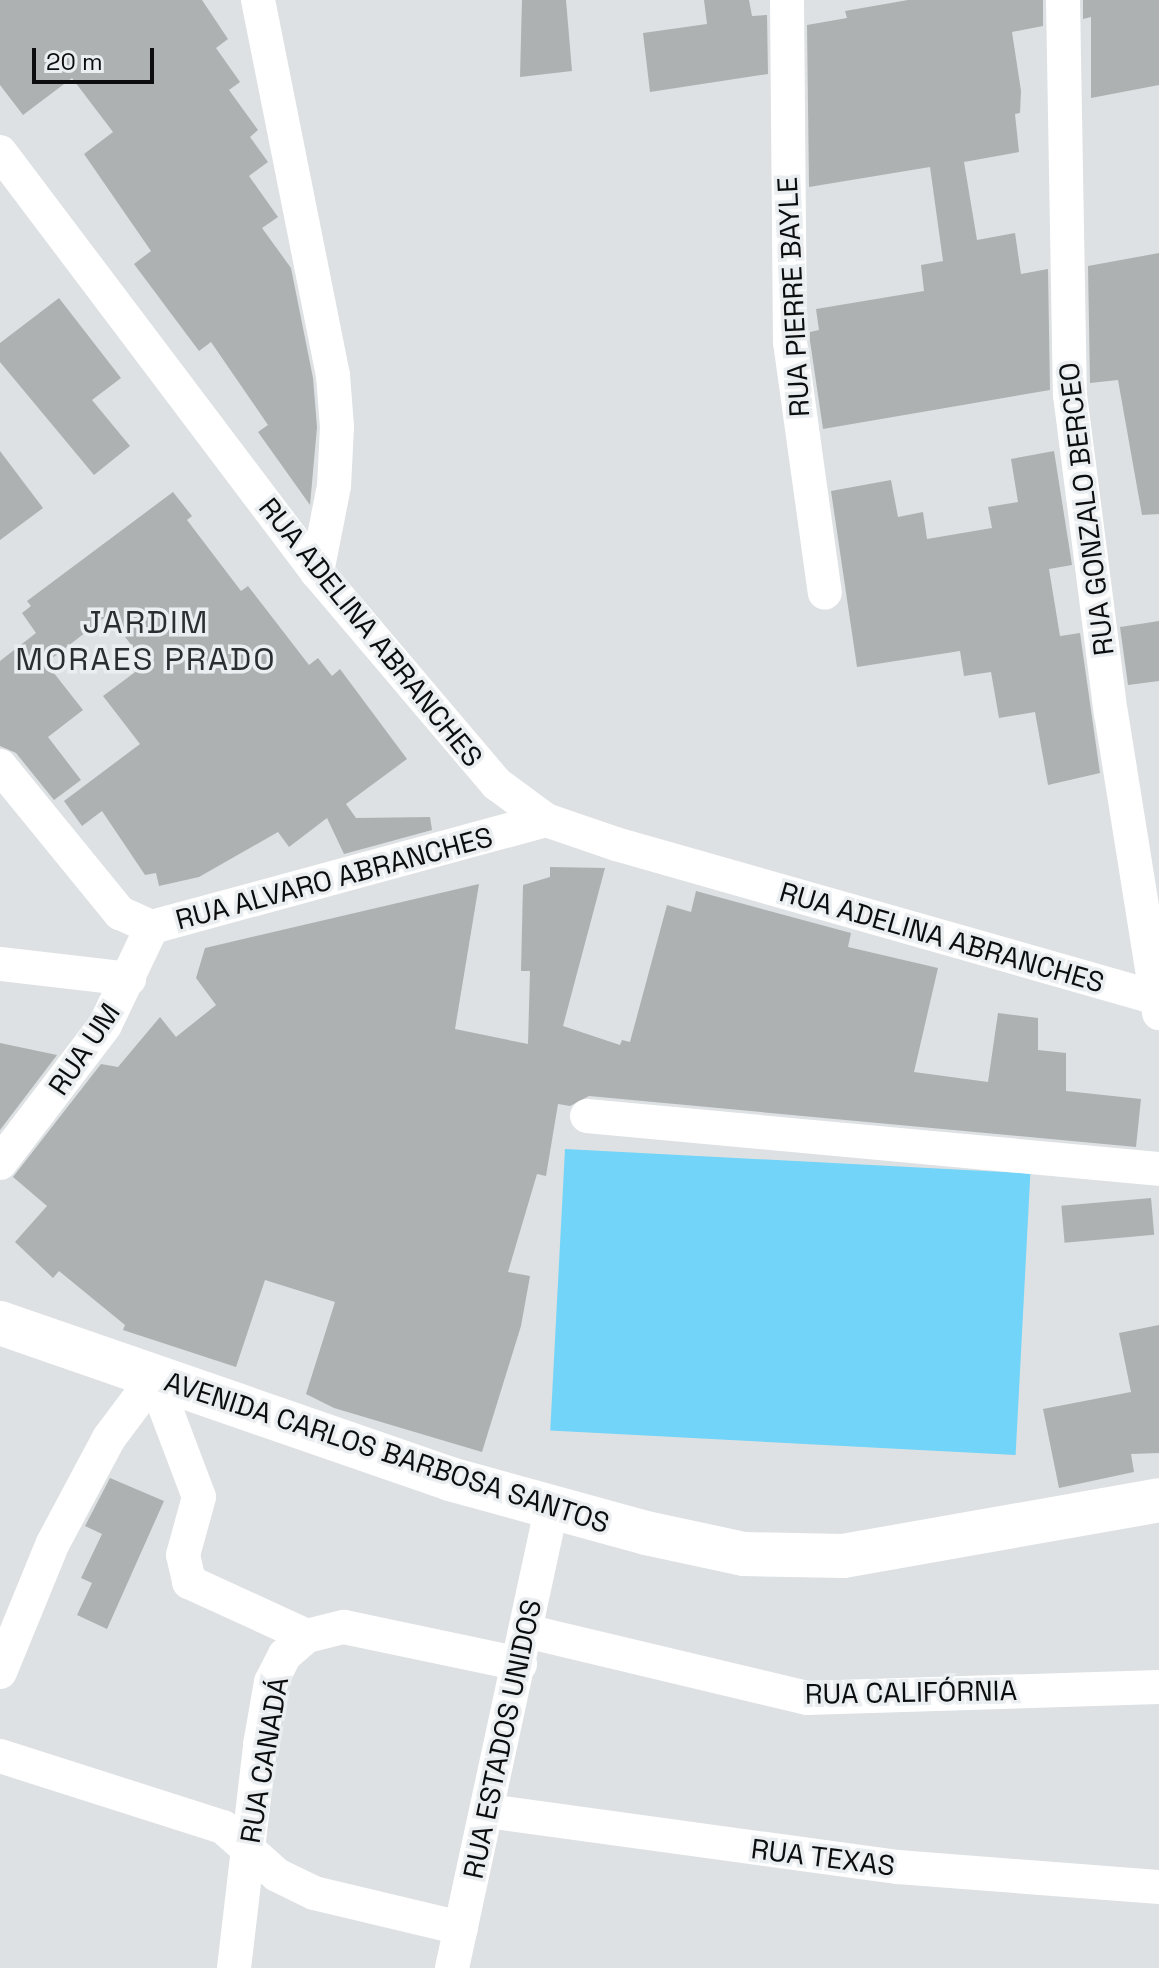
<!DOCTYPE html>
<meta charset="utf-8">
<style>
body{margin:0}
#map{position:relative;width:1159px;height:1968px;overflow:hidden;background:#dde1e3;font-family:"Space Grotesk",sans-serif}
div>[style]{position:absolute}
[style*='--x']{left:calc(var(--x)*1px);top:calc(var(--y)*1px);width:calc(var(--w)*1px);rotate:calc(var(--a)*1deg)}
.green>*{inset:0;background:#71d4f8;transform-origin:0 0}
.building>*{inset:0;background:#adb1b2;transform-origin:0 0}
.street>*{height:34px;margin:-17px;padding:0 17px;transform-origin:17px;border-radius:17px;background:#fff}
.secondary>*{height:44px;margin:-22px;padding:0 22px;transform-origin:22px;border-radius:22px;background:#fff}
span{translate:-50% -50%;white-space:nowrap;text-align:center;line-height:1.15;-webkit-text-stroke:7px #eaeef0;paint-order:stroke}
.street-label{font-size:28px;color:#0c0d0e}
.quarter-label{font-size:32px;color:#2b2e30;letter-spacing:2px}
.scale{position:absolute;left:32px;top:48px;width:122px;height:36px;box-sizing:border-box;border:4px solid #0c0d0e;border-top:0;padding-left:10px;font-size:24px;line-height:28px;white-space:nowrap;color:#0c0d0e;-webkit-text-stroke:6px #eaeef0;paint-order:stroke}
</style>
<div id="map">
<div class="green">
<i style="left:565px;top:1149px;width:466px;height:282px;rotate:3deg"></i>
</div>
<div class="building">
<i style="clip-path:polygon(0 0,202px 0,228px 39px,216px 48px,240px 82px,229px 90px,258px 130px,250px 137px,268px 162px,249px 176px,278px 217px,262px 228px,291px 268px,313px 378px,317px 427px,310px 505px,258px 432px,268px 425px,211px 342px,199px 351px,134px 264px,151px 251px,84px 154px,113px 132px,72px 78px,23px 115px,0 85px)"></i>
<i style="clip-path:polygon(522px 0,566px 0,572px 71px,520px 77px)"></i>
<i style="clip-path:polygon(704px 0,749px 0,752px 16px,767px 15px,768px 74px,650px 92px,643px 33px,707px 24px)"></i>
<i style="clip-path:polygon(908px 0,1043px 0,1043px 26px,1012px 32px,1021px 91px,1020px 113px,1015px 114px,1019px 152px,964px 162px,977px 240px,1015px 233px,1021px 274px,1048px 269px,1050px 390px,823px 429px,810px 341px,810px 332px,819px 330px,816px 309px,924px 291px,921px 265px,943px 261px,930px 167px,809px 187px,807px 25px,847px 18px,845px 11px)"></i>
<i style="clip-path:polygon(1083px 0,1159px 0,1159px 85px,1091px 98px,1091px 17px,1083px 19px)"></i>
<i style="clip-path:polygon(1159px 253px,1159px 514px,1142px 515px,1118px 380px,1090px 383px,1088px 266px)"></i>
<i style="clip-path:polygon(59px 298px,121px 378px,92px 400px,130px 446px,94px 475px,0 362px,0 343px)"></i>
<i style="clip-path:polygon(0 451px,43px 508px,0 540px)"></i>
<i style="clip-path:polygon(1054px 451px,1072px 565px,1049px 569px,1060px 636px,1080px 633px,1100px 773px,1048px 785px,1035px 712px,999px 718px,991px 672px,964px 676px,960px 651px,857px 667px,831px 491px,891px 480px,898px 517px,923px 512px,927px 539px,992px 528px,988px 507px,1018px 502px,1011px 459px)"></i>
<i style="clip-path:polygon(173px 492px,192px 516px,187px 520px,241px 591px,248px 586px,309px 665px,318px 658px,332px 676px,340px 669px,407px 759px,346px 804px,356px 818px,430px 817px,432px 830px,344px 854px,327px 818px,289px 847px,278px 832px,199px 877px,159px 886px,156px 873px,145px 875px,102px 811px,82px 826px,64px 801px,140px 744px,103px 696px,146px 664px,108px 615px,46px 663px,83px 710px,48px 737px,81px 780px,54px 800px,16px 753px,0 746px,0 661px,36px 633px,22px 613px,31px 606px,27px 601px)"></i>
<i style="clip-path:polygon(1159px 621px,1159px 681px,1128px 685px,1120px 627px)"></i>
<i style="clip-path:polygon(550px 867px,605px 868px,563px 1026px,620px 1045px,622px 1040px,630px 1042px,667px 905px,691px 912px,696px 891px,851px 933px,848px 947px,938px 968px,914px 1072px,988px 1082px,998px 1013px,1038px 1018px,1038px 1050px,1066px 1053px,1066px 1091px,1141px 1099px,1136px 1147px,589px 1096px,570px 1106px,558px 1104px,546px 1176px,537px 1174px,508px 1272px,530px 1276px,521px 1326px,482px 1452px,334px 1408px,306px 1394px,335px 1302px,265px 1280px,236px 1367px,123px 1330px,125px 1325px,59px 1271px,53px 1278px,15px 1242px,47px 1206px,13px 1177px,101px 1064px,118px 1067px,160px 1017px,176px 1037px,216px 1005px,196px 978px,205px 948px,479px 884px,455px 1029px,528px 1044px,530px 971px,521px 971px,523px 885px,550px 877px)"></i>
<i style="clip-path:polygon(0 1043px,57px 1055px,0 1130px)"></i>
<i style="left:1151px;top:1198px;width:37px;height:90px;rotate:85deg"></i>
<i style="clip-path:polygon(1159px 1325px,1159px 1453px,1131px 1454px,1134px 1472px,1059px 1488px,1043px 1409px,1131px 1392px,1119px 1333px)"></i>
<i style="clip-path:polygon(110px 1478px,164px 1501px,107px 1629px,77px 1615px,92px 1583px,81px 1578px,102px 1534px,85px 1526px)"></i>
</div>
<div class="street">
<i style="--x:258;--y:0;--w:382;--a:78.7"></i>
<i style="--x:333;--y:375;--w:52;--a:85.6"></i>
<i style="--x:337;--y:427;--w:59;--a:92.9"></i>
<i style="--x:334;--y:486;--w:88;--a:101.2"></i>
<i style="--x:787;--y:0;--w:342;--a:89.5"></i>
<i style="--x:790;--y:342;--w:253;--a:82.1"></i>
<i style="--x:1063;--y:0;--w:395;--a:89"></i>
<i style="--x:1070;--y:395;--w:321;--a:82.7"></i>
<i style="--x:1111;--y:713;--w:304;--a:80.9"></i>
<i style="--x:0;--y:152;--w:526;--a:52.96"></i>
<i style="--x:317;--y:572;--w:278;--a:49.7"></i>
<i style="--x:497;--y:784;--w:61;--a:36.3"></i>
<i style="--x:546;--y:820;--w:74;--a:18.9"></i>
<i style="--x:616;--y:844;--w:562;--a:15.89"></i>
<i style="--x:0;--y:766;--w:190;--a:50.8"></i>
<i style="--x:120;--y:913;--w:35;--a:24"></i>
<i style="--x:152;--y:927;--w:408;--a:-15.2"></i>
<i style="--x:0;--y:964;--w:130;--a:6.6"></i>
<i style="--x:587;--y:1116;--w:574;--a:5.29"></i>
<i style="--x:0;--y:1163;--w:173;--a:-52.7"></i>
<i style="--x:105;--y:1025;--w:109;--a:-64.4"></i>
<i style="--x:154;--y:1378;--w:127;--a:69.3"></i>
<i style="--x:199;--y:1497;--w:60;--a:105.4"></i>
<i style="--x:183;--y:1555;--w:28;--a:77"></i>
<i style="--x:189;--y:1582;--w:130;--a:24.6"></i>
<i style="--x:526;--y:1631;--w:289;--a:13.4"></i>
<i style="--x:807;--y:1698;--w:352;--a:-1.8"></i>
<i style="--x:0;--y:1672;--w:139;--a:-67.7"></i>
<i style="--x:53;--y:1543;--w:119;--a:-61.9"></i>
<i style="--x:109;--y:1438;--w:75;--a:-53.1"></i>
<i style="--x:0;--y:1756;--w:234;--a:17.7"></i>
<i style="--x:223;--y:1827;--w:72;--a:41.6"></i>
<i style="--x:277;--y:1875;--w:41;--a:25.9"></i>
<i style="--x:314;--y:1893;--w:151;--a:13.4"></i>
<i style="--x:488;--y:1811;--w:414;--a:7.8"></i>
<i style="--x:898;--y:1867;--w:262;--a:4.4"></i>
<i style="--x:234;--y:1968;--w:225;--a:-83.3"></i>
<i style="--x:260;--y:1745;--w:64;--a:-80.1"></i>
<i style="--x:271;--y:1682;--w:30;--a:-63"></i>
<i style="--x:285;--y:1655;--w:29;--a:-41"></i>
<i style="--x:307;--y:1636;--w:38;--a:-14"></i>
<i style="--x:344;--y:1627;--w:180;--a:11.9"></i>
<i style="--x:452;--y:1968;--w:470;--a:-77.8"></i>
</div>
<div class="secondary">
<i style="--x:0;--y:1323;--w:476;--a:19.1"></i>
<i style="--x:450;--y:1479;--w:203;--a:15.4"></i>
<i style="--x:646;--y:1533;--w:100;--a:12.1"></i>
<i style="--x:744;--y:1554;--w:99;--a:1.2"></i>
<i style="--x:843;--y:1556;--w:321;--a:-10"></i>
</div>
<div class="street-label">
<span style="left:793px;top:297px;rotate:-93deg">RUA PIERRE BAYLE</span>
<span style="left:1086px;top:509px;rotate:-97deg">RUA GONZALO BERCEO</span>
<span style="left:371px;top:632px;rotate:51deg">RUA ADELINA ABRANCHES</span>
<span style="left:334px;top:878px;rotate:-15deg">RUA ALVARO ABRANCHES</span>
<span style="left:942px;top:937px;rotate:16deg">RUA ADELINA ABRANCHES</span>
<span style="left:84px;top:1049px;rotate:-56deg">RUA UM</span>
<span style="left:387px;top:1452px;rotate:18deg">AVENIDA CARLOS BARBOSA SANTOS</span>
<span style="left:911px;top:1692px;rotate:-1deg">RUA CALIFÓRNIA</span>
<span style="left:502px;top:1739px;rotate:-78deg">RUA ESTADOS UNIDOS</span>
<span style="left:264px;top:1760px;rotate:-80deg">RUA CANADÁ</span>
<span style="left:823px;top:1857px;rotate:7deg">RUA TEXAS</span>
</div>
<div class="quarter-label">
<span style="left:146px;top:641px">JARDIM<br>MORAES PRADO</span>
</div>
<div class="scale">20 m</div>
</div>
